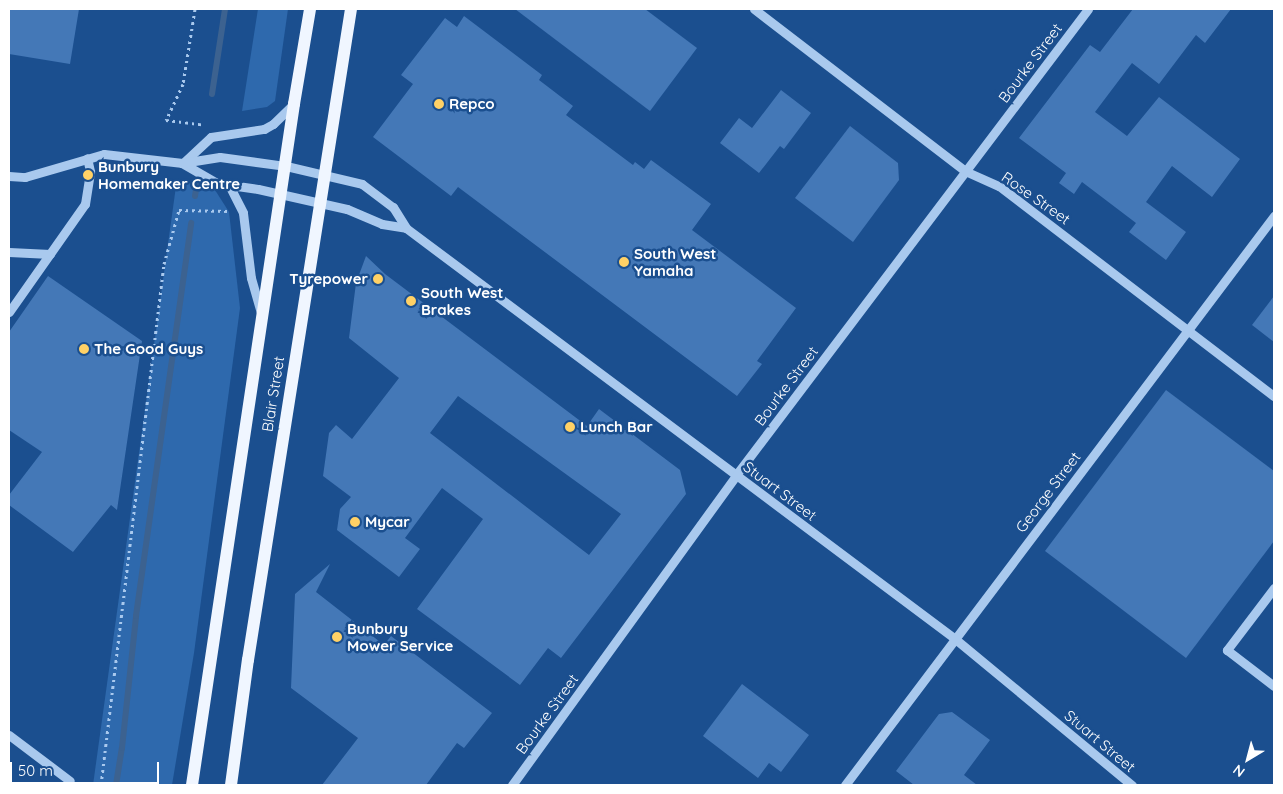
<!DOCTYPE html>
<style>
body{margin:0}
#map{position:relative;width:1283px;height:794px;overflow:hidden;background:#1b4f8f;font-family:Quicksand,sans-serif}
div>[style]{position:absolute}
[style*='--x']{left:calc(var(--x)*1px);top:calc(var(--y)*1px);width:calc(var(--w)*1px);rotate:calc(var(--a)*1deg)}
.green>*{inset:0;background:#2e69ad}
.stream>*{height:6px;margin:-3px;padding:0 3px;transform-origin:3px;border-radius:3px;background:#3c6290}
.building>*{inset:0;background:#4478b7}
.path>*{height:3px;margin-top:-1.5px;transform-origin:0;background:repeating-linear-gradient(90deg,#a9c9ee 0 2.5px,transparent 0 6.5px)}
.minor>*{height:9px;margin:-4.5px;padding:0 4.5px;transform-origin:4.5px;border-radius:4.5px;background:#a9c9ee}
.major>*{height:12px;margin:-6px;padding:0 6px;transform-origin:6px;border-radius:6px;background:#f0f6ff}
.dots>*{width:14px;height:14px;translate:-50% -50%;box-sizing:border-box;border:2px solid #1b4f8f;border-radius:50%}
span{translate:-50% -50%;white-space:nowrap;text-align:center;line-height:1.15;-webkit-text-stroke:5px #1b4f8f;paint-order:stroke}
.street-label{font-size:15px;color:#fff}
.poi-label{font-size:15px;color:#fff;font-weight:700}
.left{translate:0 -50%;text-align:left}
.right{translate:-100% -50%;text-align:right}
.frame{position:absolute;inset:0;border:10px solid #fff;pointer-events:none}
.north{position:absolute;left:1223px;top:734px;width:50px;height:50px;-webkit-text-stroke:4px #1b4f8f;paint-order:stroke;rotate:217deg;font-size:14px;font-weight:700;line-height:20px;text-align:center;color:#fff}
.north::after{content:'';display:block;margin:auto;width:18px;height:22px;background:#fff;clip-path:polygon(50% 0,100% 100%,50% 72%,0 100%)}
.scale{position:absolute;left:10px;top:762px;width:149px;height:22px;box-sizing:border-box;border:2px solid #fff;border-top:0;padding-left:6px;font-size:15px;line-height:18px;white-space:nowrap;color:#fff;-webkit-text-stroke:4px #1b4f8f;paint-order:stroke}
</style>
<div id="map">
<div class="green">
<i style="clip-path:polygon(258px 9px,288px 9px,275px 101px,267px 107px,242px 111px)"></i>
<i style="clip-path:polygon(177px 179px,215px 190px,229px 212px,240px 308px,194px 653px,172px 785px,93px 785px)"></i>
</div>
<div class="stream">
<i style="--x:212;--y:94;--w:86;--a:-81.3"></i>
<i style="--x:195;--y:196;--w:20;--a:-81"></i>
<i style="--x:116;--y:785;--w:37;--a:-81"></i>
<i style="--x:122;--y:748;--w:133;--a:-83.9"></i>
<i style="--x:136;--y:616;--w:397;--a:-82"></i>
</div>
<div class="building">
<i style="clip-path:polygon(9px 9px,79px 9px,70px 64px,9px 54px)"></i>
<i style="clip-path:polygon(515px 9px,645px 9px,697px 48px,650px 111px)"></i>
<i style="clip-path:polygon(1133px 9px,1231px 9px,1205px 43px,1196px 35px,1159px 84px,1132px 63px,1095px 112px,1127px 136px,1159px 97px,1240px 159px,1212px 197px,1172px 166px,1146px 202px,1186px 232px,1166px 260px,1129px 232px,1136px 223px,1082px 182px,1074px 194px,1059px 183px,1066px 173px,1019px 138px,1090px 45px,1100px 52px)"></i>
<i style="clip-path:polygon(464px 16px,542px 75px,539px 80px,573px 106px,566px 115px,633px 165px,635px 162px,644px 169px,651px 160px,711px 204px,692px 230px,796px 308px,757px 361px,762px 364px,737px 396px,458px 187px,451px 196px,373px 137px,413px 84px,401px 75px,445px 18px,457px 27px)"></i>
<i style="clip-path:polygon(781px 90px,811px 113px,784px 149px,780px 146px,759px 173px,720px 143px,739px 118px,752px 128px)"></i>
<i style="clip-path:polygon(850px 126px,898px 163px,899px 180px,853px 242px,795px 198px)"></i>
<i style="clip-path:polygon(evenodd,366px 256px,385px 274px,587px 426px,599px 409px,680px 470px,686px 494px,561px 658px,548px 648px,520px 685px,417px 609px,483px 519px,442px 488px,405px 538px,420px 549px,399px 577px,337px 530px,340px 509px,351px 497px,323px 476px,329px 433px,336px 425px,352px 439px,399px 378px,349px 338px,356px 283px,366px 256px,458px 396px,621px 514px,589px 555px,430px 433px,458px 396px)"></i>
<i style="clip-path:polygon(48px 276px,142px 341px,117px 510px,111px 505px,73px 552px,9px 505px,9px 495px,42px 452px,9px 430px,9px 332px)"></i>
<i style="clip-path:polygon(1274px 296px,1274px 342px,1252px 325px)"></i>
<i style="clip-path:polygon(1166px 390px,1274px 471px,1274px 541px,1186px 658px,1045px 551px)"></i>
<i style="clip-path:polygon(330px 564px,316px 592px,384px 645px,391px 636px,492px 713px,464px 748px,457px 743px,426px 785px,322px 785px,358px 738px,291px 688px,295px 594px)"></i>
<i style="clip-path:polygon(742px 684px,809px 735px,781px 772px,769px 763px,758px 778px,703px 736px)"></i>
<i style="clip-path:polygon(952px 712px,990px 740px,964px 775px,977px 785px,914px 785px,896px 771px,939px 714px)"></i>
</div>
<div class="path">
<i style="--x:195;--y:9;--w:76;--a:99.1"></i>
<i style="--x:183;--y:84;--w:40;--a:115"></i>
<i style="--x:166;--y:120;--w:38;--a:7"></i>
<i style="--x:101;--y:785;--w:525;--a:-83.11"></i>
<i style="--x:164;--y:264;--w:56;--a:-74.5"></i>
<i style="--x:179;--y:210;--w:49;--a:1.2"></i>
</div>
<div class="minor">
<i style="--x:754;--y:9;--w:266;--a:37.5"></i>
<i style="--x:965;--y:171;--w:37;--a:24"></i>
<i style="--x:999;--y:186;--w:346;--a:37.4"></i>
<i style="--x:182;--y:163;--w:39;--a:30"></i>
<i style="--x:216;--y:183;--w:42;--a:8.1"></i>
<i style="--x:258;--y:189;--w:91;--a:12.7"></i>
<i style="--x:347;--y:209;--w:38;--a:23"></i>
<i style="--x:382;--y:224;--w:24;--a:9"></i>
<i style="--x:183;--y:163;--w:38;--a:-43"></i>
<i style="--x:211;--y:137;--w:54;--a:-8.6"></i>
<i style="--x:264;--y:129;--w:10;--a:-29"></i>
<i style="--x:273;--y:124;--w:29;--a:-44"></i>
<i style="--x:9;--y:176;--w:16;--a:4"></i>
<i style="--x:25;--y:177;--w:82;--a:-16.2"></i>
<i style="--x:104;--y:154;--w:79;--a:6.6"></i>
<i style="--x:182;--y:163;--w:38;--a:-9"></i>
<i style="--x:220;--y:157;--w:67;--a:7.8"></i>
<i style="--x:286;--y:166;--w:78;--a:13.3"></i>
<i style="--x:362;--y:184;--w:39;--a:37"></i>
<i style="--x:393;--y:207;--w:25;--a:58"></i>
<i style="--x:406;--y:228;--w:684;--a:36.8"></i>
<i style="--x:954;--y:638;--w:231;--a:39.6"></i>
<i style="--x:229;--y:185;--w:31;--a:63"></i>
<i style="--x:243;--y:213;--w:65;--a:83"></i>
<i style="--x:251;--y:278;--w:36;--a:74"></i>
<i style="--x:9;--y:252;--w:41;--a:2.8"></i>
<i style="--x:9;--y:312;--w:132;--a:-54.9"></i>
<i style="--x:85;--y:204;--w:33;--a:-81"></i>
<i style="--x:90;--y:171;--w:13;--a:-103"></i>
<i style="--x:1274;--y:588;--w:78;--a:127.2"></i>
<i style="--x:1227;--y:650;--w:59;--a:37.5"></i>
<i style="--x:9;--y:735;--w:76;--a:37"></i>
<i style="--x:512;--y:785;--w:382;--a:-54.1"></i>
<i style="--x:736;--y:475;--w:584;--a:-52.93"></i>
<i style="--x:845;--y:785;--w:713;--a:-52.99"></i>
</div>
<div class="major">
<i style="--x:192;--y:785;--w:689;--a:-81.48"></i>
<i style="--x:294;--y:104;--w:96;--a:-80.4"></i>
<i style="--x:231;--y:785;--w:126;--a:-82.3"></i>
<i style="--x:248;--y:660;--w:659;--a:-81.01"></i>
</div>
<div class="dots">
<i style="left:439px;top:104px;background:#ffd166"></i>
<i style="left:88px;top:175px;background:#ffd166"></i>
<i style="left:624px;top:262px;background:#ffd166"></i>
<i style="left:378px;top:279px;background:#ffd166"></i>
<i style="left:411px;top:301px;background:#ffd166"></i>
<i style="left:84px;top:349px;background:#ffd166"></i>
<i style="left:570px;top:427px;background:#ffd166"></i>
<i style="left:355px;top:522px;background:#ffd166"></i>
<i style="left:337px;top:637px;background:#ffd166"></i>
</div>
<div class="street-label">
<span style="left:1030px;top:63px;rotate:-53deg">Bourke Street</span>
<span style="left:1036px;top:198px;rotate:35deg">Rose Street</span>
<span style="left:786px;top:386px;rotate:-53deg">Bourke Street</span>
<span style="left:273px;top:394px;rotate:-81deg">Blair Street</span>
<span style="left:780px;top:491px;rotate:37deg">Stuart Street</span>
<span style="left:1048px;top:492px;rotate:-53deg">George Street</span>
<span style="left:547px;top:714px;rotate:-54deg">Bourke Street</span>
<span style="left:1100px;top:741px;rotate:40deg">Stuart Street</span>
</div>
<div class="poi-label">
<span class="left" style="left:449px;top:104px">Repco</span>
<span class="left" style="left:98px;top:175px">Bunbury<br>Homemaker Centre</span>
<span class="left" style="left:634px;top:262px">South West<br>Yamaha</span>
<span class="right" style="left:368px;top:279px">Tyrepower</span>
<span class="left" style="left:421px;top:301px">South West<br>Brakes</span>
<span class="left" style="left:94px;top:349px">The Good Guys</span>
<span class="left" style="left:580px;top:427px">Lunch Bar</span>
<span class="left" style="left:365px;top:522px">Mycar</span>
<span class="left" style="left:347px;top:637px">Bunbury<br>Mower Service</span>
</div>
<div class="frame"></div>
<div class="north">N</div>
<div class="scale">50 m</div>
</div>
